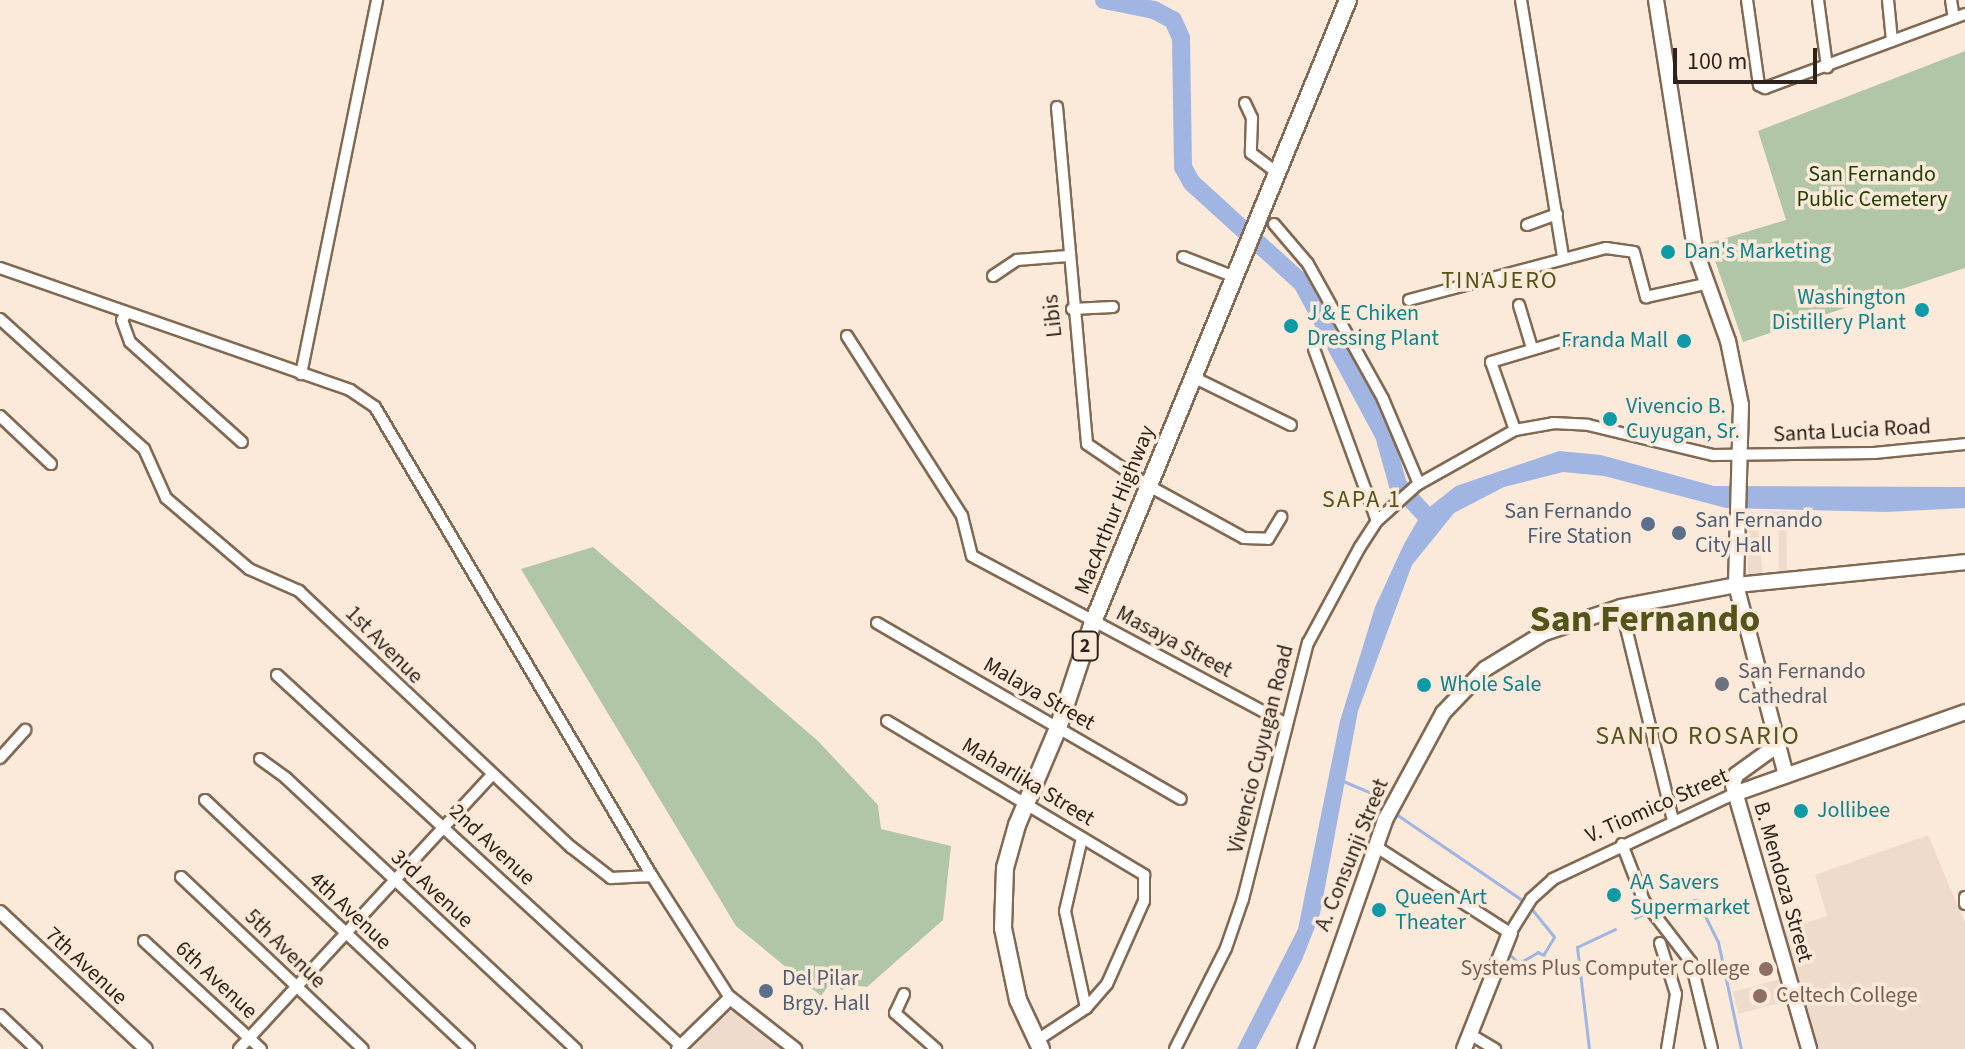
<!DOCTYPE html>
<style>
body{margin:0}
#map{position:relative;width:1965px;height:1049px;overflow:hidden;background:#fbeada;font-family:"Source Sans 3",sans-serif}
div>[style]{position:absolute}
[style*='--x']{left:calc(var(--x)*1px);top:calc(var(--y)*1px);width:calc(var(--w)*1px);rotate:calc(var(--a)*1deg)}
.education>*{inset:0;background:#efdbcc;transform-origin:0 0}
.green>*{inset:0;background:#b1c6a6}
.water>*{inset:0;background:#a0b5e2}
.stream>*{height:3px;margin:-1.5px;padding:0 1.5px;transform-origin:1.5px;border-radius:1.5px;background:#a0b5e2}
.river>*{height:18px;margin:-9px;padding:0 9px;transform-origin:9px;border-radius:9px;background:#a0b5e2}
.roads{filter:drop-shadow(2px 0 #826952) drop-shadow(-2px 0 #826952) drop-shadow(0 2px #826952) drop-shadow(0 -2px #826952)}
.minor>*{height:10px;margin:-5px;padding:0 5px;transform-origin:5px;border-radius:5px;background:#fff}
.tertiary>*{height:12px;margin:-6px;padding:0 6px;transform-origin:6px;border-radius:6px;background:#fff}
.secondary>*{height:14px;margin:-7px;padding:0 7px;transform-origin:7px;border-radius:7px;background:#fff}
.trunk>*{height:16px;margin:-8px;padding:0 8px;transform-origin:8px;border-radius:8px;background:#fff}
.dots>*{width:22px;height:22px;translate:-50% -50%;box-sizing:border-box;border:4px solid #fbeada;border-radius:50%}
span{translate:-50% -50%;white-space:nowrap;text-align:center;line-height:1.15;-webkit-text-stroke:7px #fbeada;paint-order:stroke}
.shield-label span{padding:2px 6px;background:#fbeada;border:2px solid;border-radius:6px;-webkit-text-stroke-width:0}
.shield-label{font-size:20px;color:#2e231a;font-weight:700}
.park-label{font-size:22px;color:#204100}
.culture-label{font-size:22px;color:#0d838f}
.left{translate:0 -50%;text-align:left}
.right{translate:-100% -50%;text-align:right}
.street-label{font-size:22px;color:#2e231a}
.service-label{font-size:22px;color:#4e5e75}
.worship-label{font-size:22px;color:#5b616d}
.education-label{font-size:22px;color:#785e54}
.neighbourhood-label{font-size:24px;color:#525419;letter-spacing:2px}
.quarter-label{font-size:26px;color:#525419;letter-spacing:2px}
.town-label{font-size:38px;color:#525419;font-weight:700}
.scale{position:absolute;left:1673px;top:48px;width:144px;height:36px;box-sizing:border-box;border:4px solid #2e231a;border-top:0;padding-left:10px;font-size:24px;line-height:28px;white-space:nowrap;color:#2e231a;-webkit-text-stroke:6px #fbeada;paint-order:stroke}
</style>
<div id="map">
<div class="education">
<i style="clip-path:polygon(1786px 511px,1787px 572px,1779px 572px,1778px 518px,1757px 518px,1763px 577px,1748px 577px,1747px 512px)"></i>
<i style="clip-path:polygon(1928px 835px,1965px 923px,1965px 1049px,1816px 1049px,1785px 930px,1827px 916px,1815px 875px)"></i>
<i style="left:1780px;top:979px;width:23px;height:49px;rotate:75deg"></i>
<i style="clip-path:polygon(740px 1011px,786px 1049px,692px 1049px,727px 1012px)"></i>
</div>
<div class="green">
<i style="clip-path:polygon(1965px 51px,1965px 268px,1743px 342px,1709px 243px,1786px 220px,1758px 131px)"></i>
<i style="clip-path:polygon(593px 547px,818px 741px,878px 805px,881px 829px,951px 846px,943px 920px,867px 987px,851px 985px,842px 990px,831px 982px,821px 996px,736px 926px,521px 569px)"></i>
</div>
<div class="water">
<i style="clip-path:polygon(1559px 451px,1601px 455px,1714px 486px,1965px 487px,1965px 508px,1886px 512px,1726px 508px,1604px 476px,1563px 472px,1504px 487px,1454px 513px,1412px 565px,1358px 711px,1320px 914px,1302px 960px,1256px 1049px,1237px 1049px,1298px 929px,1340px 721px,1375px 607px,1404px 544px,1422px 513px,1456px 486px)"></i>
</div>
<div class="stream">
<i style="--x:1343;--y:781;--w:30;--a:23"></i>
<i style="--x:1371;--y:793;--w:21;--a:41"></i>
<i style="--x:1396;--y:814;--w:156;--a:34.3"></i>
<i style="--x:1530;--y:907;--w:38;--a:51"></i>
<i style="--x:1554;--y:937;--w:21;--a:121"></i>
<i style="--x:1635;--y:918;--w:35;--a:-24"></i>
<i style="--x:1667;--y:904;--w:30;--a:-8"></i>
<i style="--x:1697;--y:900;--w:47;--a:63.4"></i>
<i style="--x:1718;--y:942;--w:109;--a:77.9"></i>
<i style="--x:1510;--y:955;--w:12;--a:42"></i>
<i style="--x:1519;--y:963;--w:22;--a:-30"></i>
<i style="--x:1538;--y:952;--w:6;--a:31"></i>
<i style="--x:1543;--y:955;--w:27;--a:48"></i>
<i style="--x:1561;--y:975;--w:20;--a:-33"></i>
<i style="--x:1589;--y:1049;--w:103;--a:-96.7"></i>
<i style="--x:1577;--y:947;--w:42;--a:-25.3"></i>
</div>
<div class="river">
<i style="--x:1104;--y:0;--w:51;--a:11.3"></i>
<i style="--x:1154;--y:10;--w:21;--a:28"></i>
<i style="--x:1173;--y:20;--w:20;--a:66"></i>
<i style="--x:1181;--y:38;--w:129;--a:89.1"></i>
<i style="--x:1183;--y:167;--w:18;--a:61"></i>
<i style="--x:1192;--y:183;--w:149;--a:42.3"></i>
<i style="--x:1302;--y:283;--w:173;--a:61.7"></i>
<i style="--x:1384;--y:435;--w:52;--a:74.4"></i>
<i style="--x:1398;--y:485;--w:46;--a:47.6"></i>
</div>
<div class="roads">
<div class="minor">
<i style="--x:1521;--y:0;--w:259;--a:80.7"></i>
<i style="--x:1747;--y:0;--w:86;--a:82"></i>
<i style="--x:1759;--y:85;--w:7;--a:27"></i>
<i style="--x:1765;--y:88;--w:213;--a:-20.3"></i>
<i style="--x:1818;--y:0;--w:68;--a:82.3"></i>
<i style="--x:1888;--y:0;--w:41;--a:84.4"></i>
<i style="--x:1951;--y:0;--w:18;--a:81"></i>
<i style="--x:1245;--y:103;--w:17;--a:65"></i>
<i style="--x:1252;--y:118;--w:35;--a:92"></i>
<i style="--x:1251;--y:153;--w:31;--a:37"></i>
<i style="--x:1057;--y:107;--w:338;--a:84.9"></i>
<i style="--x:1087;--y:444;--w:75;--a:34.1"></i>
<i style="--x:1149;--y:486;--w:108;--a:28.7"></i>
<i style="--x:1244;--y:538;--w:24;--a:2"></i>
<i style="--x:1268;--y:539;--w:26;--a:-59"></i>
<i style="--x:1274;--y:224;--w:52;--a:49.6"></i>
<i style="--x:1308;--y:264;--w:154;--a:60.9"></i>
<i style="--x:1383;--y:399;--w:92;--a:67"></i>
<i style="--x:1527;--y:225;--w:32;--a:-20"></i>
<i style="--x:1183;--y:257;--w:56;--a:21"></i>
<i style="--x:0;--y:268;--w:371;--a:19.2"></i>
<i style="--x:350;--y:390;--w:30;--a:34"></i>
<i style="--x:375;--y:407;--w:545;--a:59.43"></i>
<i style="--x:652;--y:876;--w:145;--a:57.4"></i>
<i style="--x:993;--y:276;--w:29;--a:-34"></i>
<i style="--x:1017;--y:260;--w:51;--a:-4.5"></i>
<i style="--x:1409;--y:300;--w:204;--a:-14.8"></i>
<i style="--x:1606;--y:248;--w:28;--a:8"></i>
<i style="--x:1634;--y:252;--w:47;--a:75.1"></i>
<i style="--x:1646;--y:297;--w:60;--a:-12.4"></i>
<i style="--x:1519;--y:305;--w:45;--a:73.2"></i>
<i style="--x:1072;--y:309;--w:41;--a:-2.8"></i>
<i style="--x:126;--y:314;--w:7;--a:124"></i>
<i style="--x:122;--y:320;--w:23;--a:70"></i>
<i style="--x:130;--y:342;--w:150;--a:41.8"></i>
<i style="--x:0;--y:319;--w:194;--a:42.1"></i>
<i style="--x:144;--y:449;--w:54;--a:65.8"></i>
<i style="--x:166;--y:498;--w:109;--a:40.5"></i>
<i style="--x:249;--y:569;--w:55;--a:23.7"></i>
<i style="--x:299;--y:591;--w:374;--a:43.3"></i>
<i style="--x:571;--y:847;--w:51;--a:37.8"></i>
<i style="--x:611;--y:878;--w:41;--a:-2.8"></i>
<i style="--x:847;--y:336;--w:214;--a:57.4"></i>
<i style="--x:962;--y:516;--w:41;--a:76"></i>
<i style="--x:972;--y:556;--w:356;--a:28.1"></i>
<i style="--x:1314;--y:349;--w:183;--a:69.9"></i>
<i style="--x:301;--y:374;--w:382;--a:-78.5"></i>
<i style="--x:1193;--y:377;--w:109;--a:26.1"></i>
<i style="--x:0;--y:416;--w:70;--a:43.3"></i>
<i style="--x:1515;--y:430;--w:72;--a:-109.4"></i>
<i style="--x:1491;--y:362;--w:77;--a:-16.6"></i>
<i style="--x:1621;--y:607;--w:220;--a:76.3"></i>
<i style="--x:877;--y:623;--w:351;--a:30.1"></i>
<i style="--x:277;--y:675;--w:549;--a:42.56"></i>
<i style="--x:887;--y:721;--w:300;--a:30.9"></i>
<i style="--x:1144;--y:875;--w:26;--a:90"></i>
<i style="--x:1144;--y:901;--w:91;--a:114"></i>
<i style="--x:1107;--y:984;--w:32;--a:131"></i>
<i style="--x:1086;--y:1008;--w:60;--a:146.6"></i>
<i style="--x:0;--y:758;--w:38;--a:-48"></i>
<i style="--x:260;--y:759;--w:32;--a:36"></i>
<i style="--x:286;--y:778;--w:397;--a:43.1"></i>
<i style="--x:205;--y:800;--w:363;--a:43.3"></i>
<i style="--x:1082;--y:838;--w:75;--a:103.1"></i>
<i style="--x:1065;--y:911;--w:99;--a:77.8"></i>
<i style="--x:1622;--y:844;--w:61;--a:68.9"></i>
<i style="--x:1644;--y:901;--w:77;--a:52.4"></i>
<i style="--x:1691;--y:962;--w:89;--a:76.4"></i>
<i style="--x:1375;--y:846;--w:161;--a:32.8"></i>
<i style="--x:1510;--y:933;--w:40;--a:-58"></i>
<i style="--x:1531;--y:899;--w:30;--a:-42"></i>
<i style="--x:1553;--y:879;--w:200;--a:-25.2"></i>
<i style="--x:181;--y:877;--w:250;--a:43.4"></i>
<i style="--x:1965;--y:897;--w:7;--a:90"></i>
<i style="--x:144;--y:941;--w:159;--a:42.7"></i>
<i style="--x:1660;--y:943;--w:53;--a:72.6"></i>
<i style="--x:1676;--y:994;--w:56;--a:99.3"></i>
<i style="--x:904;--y:994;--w:21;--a:115"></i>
<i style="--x:895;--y:1013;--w:55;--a:41.3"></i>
<i style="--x:0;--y:1015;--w:50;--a:43.4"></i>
<i style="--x:1473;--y:1036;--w:26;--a:31"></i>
<i style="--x:239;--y:1049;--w:372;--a:-47.3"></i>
<i style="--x:1175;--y:1049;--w:113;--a:-63.2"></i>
<i style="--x:1226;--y:948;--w:52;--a:-70.9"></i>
<i style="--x:1243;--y:899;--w:264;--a:-75.8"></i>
<i style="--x:1308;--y:643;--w:109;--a:-61.6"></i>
<i style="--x:1360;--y:547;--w:31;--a:-57"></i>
<i style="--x:1377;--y:521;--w:54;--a:-42"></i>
<i style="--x:1417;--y:485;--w:112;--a:-29.3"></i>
<i style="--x:1515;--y:430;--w:39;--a:-10"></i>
<i style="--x:1553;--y:423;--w:35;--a:3"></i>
<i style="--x:1588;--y:425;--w:129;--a:13.5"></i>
<i style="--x:1713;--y:455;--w:161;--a:-0.7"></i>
<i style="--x:1874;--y:453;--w:91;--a:-5.6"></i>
</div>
<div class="tertiary">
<i style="--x:0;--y:912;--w:200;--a:43.2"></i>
<i style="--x:678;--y:1049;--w:73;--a:-44.4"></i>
<i style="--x:730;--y:998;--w:83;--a:38.1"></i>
</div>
<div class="secondary">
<i style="--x:1656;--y:0;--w:252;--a:81.1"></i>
<i style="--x:1695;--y:249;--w:98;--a:70.3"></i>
<i style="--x:1728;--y:341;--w:65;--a:78.5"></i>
<i style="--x:1741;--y:405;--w:180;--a:91.6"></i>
<i style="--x:1736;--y:585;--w:196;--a:75.3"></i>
<i style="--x:1776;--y:746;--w:49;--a:144.1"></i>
<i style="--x:1736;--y:775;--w:10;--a:107"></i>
<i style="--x:1733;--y:785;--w:275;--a:73.9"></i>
<i style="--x:1734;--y:794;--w:245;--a:-19.5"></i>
<i style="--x:1305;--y:1049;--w:243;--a:-70.7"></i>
<i style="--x:1385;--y:820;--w:122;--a:-61.5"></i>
<i style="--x:1443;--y:713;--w:61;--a:-46.3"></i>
<i style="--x:1485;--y:669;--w:69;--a:-31.4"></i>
<i style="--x:1544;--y:633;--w:81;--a:-18.7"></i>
<i style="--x:1621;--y:607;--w:117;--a:-10.8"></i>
<i style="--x:1736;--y:585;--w:230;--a:-5.7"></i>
<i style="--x:1464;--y:1049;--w:125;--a:-68.4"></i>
</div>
<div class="trunk">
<i style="--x:1041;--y:1049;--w:54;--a:-115.1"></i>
<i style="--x:1018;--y:1000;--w:74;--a:-101.8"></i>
<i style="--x:1003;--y:928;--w:60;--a:-88.1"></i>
<i style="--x:1005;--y:868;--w:45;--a:-74.4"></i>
<i style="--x:1017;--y:825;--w:105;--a:-67.1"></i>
<i style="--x:1058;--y:728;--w:112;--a:-71.7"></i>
<i style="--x:1093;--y:622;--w:672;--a:-67.71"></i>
</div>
</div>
<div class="dots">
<i style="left:1668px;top:252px;background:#0f9aa8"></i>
<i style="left:1922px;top:310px;background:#0f9aa8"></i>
<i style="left:1291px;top:326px;background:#0f9aa8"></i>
<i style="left:1684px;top:341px;background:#0f9aa8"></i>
<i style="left:1610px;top:419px;background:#0f9aa8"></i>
<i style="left:1648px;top:524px;background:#5c6f8a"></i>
<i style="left:1679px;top:533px;background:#5c6f8a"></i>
<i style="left:1722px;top:684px;background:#6b7280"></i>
<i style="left:1424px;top:685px;background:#0f9aa8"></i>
<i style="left:1801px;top:811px;background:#0f9aa8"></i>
<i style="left:1614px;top:895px;background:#0f9aa8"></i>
<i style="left:1379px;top:910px;background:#0f9aa8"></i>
<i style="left:1766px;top:969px;background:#8d6e63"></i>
<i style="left:766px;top:991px;background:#5c6f8a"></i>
<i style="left:1760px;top:996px;background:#8d6e63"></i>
</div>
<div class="shield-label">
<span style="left:1085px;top:646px">2</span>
</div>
<div class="park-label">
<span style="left:1872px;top:187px">San Fernando<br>Public Cemetery</span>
</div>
<div class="culture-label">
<span class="left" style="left:1684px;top:252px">Dan's Marketing</span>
<span class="right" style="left:1906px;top:310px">Washington<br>Distillery Plant</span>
<span class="left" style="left:1307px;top:326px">J &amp; E Chiken<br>Dressing Plant</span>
<span class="right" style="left:1668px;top:341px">Franda Mall</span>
<span class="left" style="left:1626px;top:419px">Vivencio B.<br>Cuyugan, Sr.</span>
<span class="left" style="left:1440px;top:685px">Whole Sale</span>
<span class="left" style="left:1817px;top:811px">Jollibee</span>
<span class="left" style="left:1630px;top:895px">AA Savers<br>Supermarket</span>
<span class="left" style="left:1395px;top:910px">Queen Art<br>Theater</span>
</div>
<div class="street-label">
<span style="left:1053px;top:316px;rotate:-96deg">Libis</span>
<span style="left:1852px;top:431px;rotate:-3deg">Santa Lucia Road</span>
<span style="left:1115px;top:510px;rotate:-68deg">MacArthur Highway</span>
<span style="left:1174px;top:642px;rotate:28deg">Masaya Street</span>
<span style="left:384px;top:645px;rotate:45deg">1st Avenue</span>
<span style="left:1039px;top:694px;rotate:30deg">Malaya Street</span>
<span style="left:1261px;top:749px;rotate:-76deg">Vivencio Cuyugan Road</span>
<span style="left:1028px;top:782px;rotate:31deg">Maharlika Street</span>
<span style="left:1657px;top:806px;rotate:-24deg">V. Tiomico Street</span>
<span style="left:492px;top:845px;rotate:43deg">2nd Avenue</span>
<span style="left:1352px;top:855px;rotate:-68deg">A. Consunji Street</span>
<span style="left:1783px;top:882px;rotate:74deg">B. Mendoza Street</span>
<span style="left:432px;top:889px;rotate:43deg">3rd Avenue</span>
<span style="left:350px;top:911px;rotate:43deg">4th Avenue</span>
<span style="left:285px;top:949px;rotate:44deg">5th Avenue</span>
<span style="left:86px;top:966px;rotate:43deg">7th Avenue</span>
<span style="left:216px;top:980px;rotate:43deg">6th Avenue</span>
</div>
<div class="service-label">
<span class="right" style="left:1632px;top:524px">San Fernando<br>Fire Station</span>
<span class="left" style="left:1695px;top:533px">San Fernando<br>City Hall</span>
<span class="left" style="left:782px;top:991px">Del Pilar<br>Brgy. Hall</span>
</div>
<div class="worship-label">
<span class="left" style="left:1738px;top:684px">San Fernando<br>Cathedral</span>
</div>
<div class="education-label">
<span class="right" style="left:1750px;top:969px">Systems Plus Computer College</span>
<span class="left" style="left:1776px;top:996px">Celtech College</span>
</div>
<div class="neighbourhood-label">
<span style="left:1500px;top:281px">TINAJERO</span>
<span style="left:1362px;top:500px">SAPA 1</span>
</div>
<div class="quarter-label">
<span style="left:1698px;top:736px">SANTO ROSARIO</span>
</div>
<div class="town-label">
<span style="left:1645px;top:620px">San Fernando</span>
</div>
<div class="scale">100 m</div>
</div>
